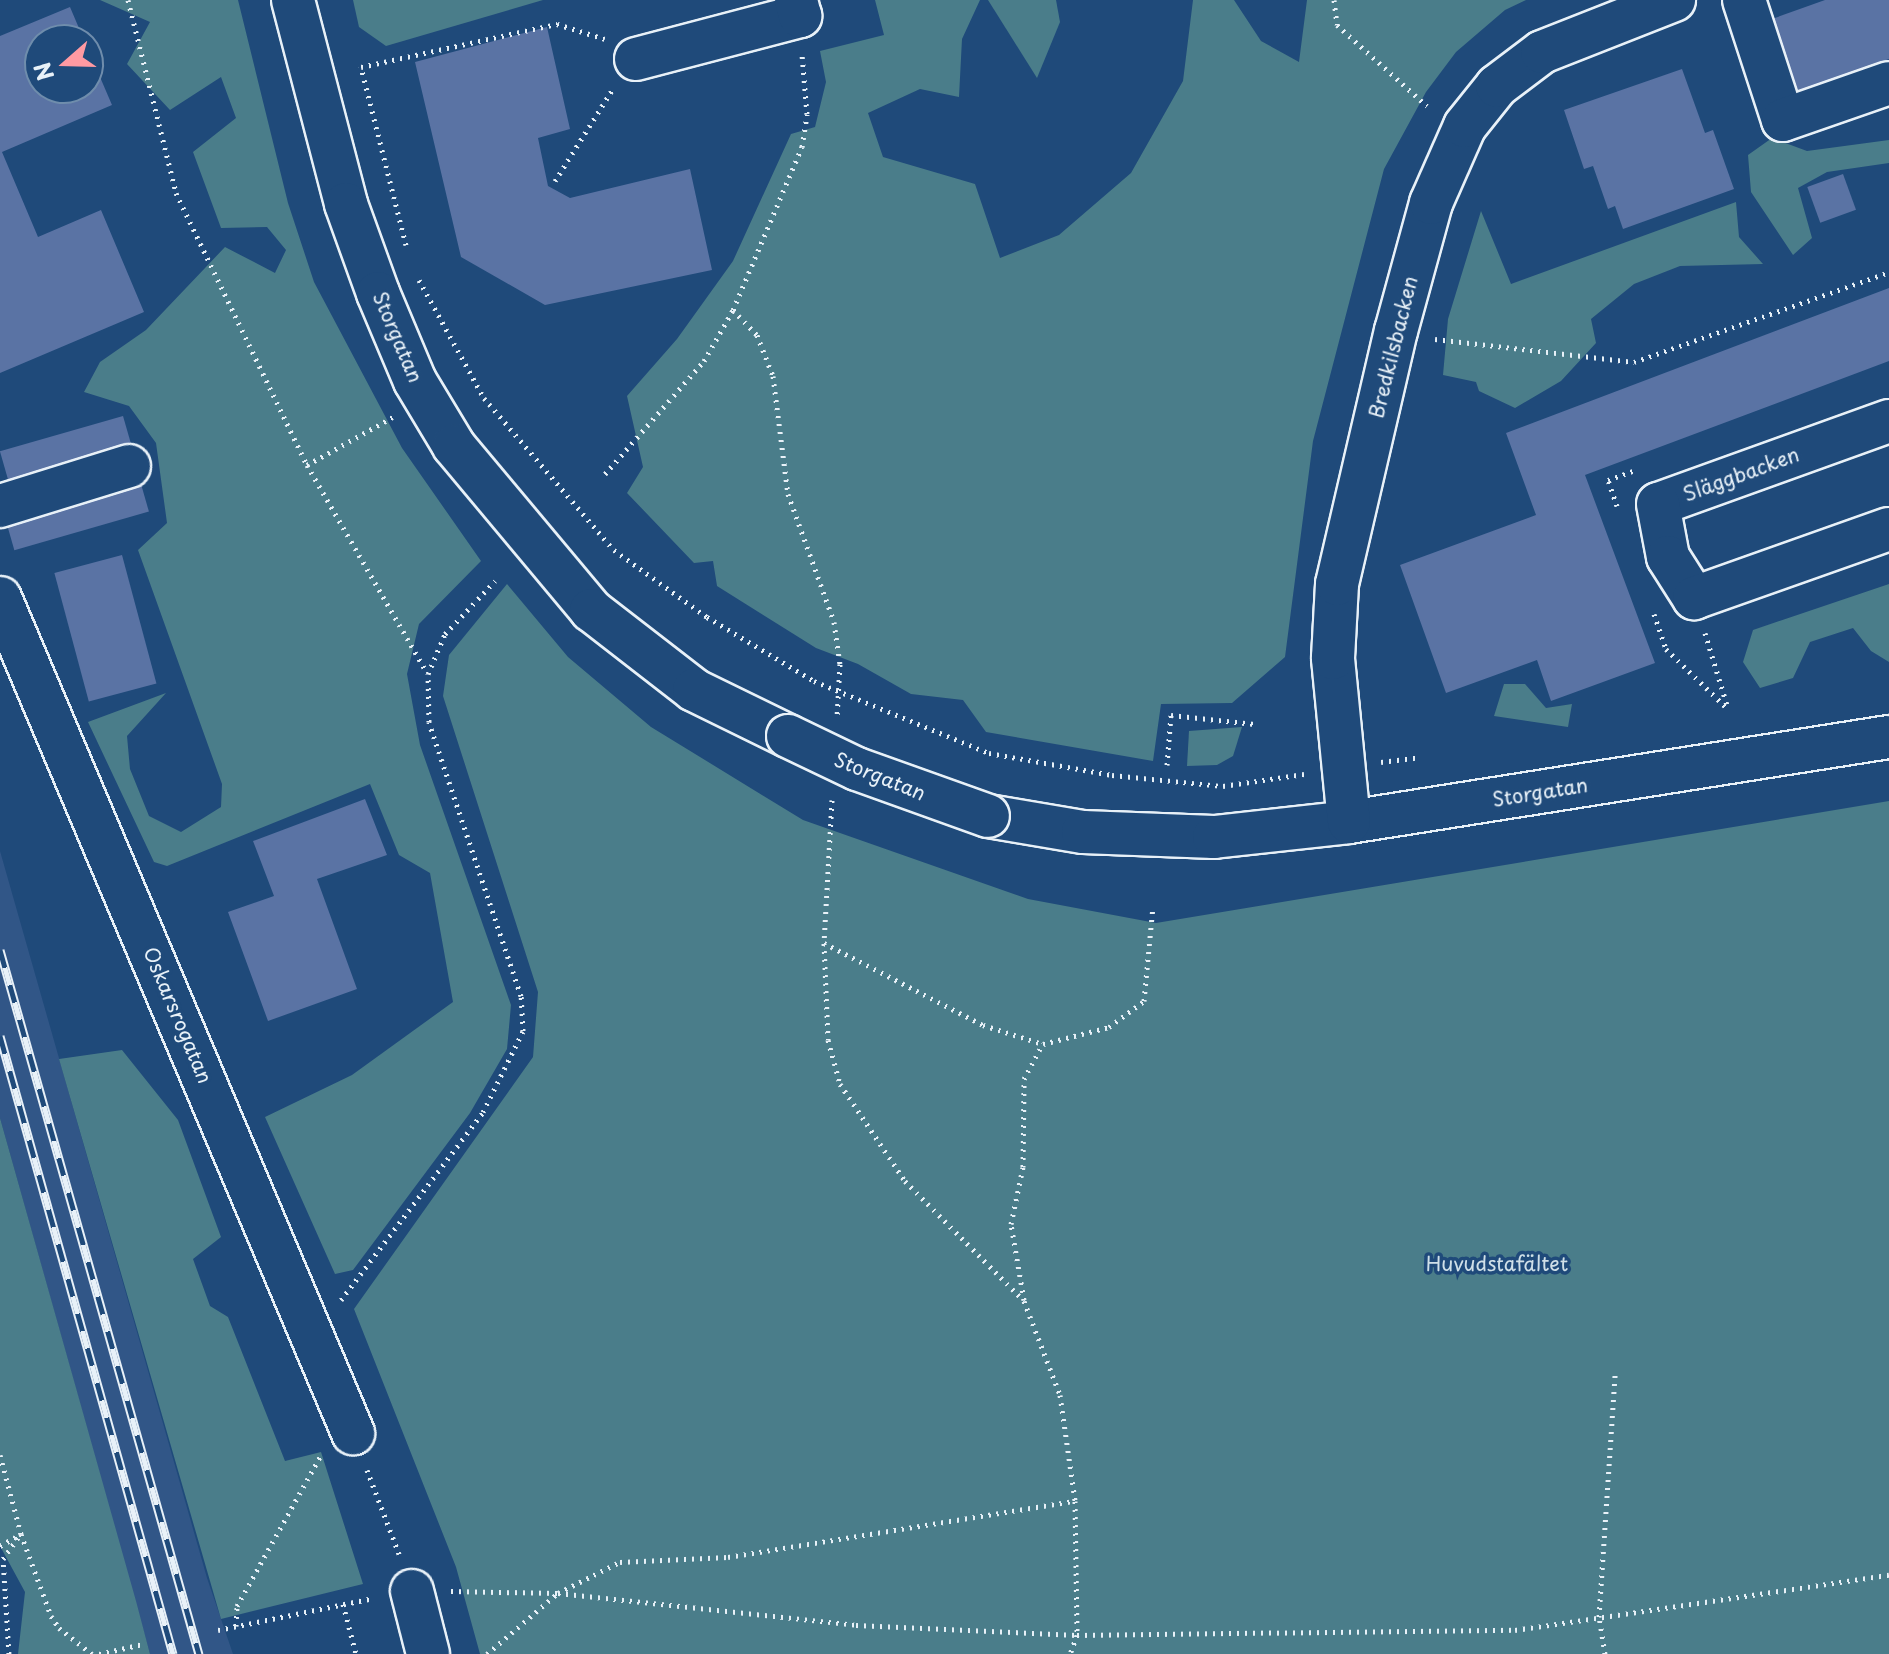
<!DOCTYPE html>
<meta charset="utf-8">
<style>
body{margin:0}
#map{position:relative;width:1889px;height:1654px;overflow:hidden;background:#1f4a7a;font-family:"Playpen Sans",sans-serif}
div>[style]{position:absolute}
[style*='--x']{left:calc(var(--x)*1px);top:calc(var(--y)*1px);width:calc(var(--w)*1px);rotate:calc(var(--a)*1deg)}
.built>*{inset:0;background:#315687}
.green>*{inset:0;background:#4a7d8a}
.building>*{inset:0;background:#5a73a4;transform-origin:0 0}
.path>*{height:5px;margin-top:-2.5px;transform-origin:0;background:repeating-linear-gradient(90deg,#e8f1f8 0 2px,transparent 0 8px)}
.roads{filter:drop-shadow(2px 0 #e8f1f8) drop-shadow(-2px 0 #e8f1f8) drop-shadow(0 2px #e8f1f8) drop-shadow(0 -2px #e8f1f8)}
.minor>*{height:42px;margin:-21px;padding:0 21px;transform-origin:21px;border-radius:21px;background:#1f4a7a}
.rail>*{height:9px;margin-top:-4.5px;transform-origin:0;background:repeating-linear-gradient(90deg,#1f4a7a 0 18px,#e8f1f8 0 36px);box-sizing:border-box;border-block:2px solid #e8f1f8}
.path-bridge>*{height:5px;margin-top:-2.5px;transform-origin:0;background:repeating-linear-gradient(90deg,#e8f1f8 0 2px,transparent 0 8px)}
.bridges{filter:drop-shadow(2px 0 #e8f1f8) drop-shadow(-2px 0 #e8f1f8) drop-shadow(0 2px #e8f1f8) drop-shadow(0 -2px #e8f1f8)}
.minor-bridge>*{height:42px;margin:-21px;padding:0 21px;transform-origin:21px;border-radius:21px;background:#1f4a7a}
span{translate:-50% -50%;white-space:nowrap;text-align:center;line-height:1.15;-webkit-text-stroke:7px #1f4a7a;paint-order:stroke}
.street-label{font-size:20px;color:#e8f1f8}
.park-label{font-size:20px;color:#d0e0e8}
.north{position:absolute;left:24px;top:24px;width:80px;height:80px;box-sizing:border-box;background:#1f4a7a;border:2px solid #6f8dac;border-radius:50%;rotate:250deg;font-size:22px;font-weight:700;line-height:32px;text-align:center;color:#e8f1f8}
.north::after{content:'';display:block;margin:auto;width:28px;height:36px;background:#ff9aa2;clip-path:polygon(50% 0,100% 100%,50% 72%,0 100%)}
</style>
<div id="map">
<div class="built">
<i style="clip-path:polygon(0 851px,207px 1578px,233px 1654px,150px 1654px,0 1118px)"></i>
</div>
<div class="green">
<i style="clip-path:polygon(100px 0,238px 0,288px 203px,314px 282px,402px 448px,481px 561px,419px 624px,407px 674px,420px 745px,511px 1005px,507px 1049px,470px 1113px,353px 1270px,335px 1274px,265px 1117px,352px 1075px,453px 1002px,430px 873px,399px 855px,370px 784px,167px 866px,154px 862px,88px 722px,166px 693px,127px 736px,130px 769px,149px 816px,181px 832px,221px 807px,222px 784px,138px 550px,167px 523px,156px 443px,129px 406px,84px 392px,100px 362px,146px 330px,225px 247px,275px 273px,286px 250px,267px 227px,221px 228px,193px 152px,236px 118px,221px 77px,170px 110px,127px 64px,150px 22px)"></i>
<i style="clip-path:polygon(353px 0,543px 0,386px 46px,359px 27px)"></i>
<i style="clip-path:polygon(875px 0,980px 0,962px 39px,959px 97px,920px 89px,868px 113px,883px 157px,975px 184px,1000px 258px,1059px 235px,1131px 173px,1183px 81px,1193px 0,1234px 0,1261px 41px,1299px 62px,1307px 0,1526px 0,1505px 10px,1456px 52px,1426px 92px,1384px 169px,1313px 441px,1285px 657px,1232px 703px,1161px 704px,1153px 761px,986px 732px,963px 700px,911px 694px,858px 664px,816px 648px,717px 586px,713px 561px,694px 563px,627px 493px,643px 467px,627px 396px,677px 339px,733px 261px,791px 134px,815px 127px,826px 82px,820px 51px,884px 35px)"></i>
<i style="clip-path:polygon(988px 0,1056px 0,1060px 22px,1037px 78px)"></i>
<i style="clip-path:polygon(1772px 138px,1807px 151px,1889px 140px,1889px 163px,1827px 172px,1798px 188px,1812px 238px,1793px 255px,1751px 192px,1748px 155px)"></i>
<i style="clip-path:polygon(1736px 202px,1739px 237px,1763px 264px,1680px 266px,1634px 284px,1591px 319px,1596px 343px,1561px 381px,1515px 408px,1479px 391px,1476px 382px,1443px 375px,1448px 319px,1481px 211px,1511px 284px)"></i>
<i style="clip-path:polygon(507px 584px,568px 657px,651px 727px,803px 820px,1028px 899px,1156px 923px,1889px 801px,1889px 1654px,480px 1654px,456px 1567px,354px 1309px,533px 1057px,538px 992px,443px 696px,449px 655px)"></i>
<i style="clip-path:polygon(1889px 584px,1889px 662px,1871px 651px,1853px 628px,1810px 642px,1793px 678px,1760px 688px,1743px 662px,1753px 630px)"></i>
<i style="clip-path:polygon(1504px 684px,1525px 684px,1546px 708px,1572px 704px,1568px 727px,1494px 716px)"></i>
<i style="clip-path:polygon(1242px 727px,1233px 756px,1217px 765px,1187px 766px,1189px 731px)"></i>
<i style="clip-path:polygon(122px 1050px,178px 1120px,221px 1237px,193px 1259px,210px 1306px,228px 1317px,285px 1461px,321px 1452px,363px 1584px,221px 1619px,59px 1059px)"></i>
<i style="clip-path:polygon(0 1118px,136px 1601px,150px 1654px,18px 1654px,25px 1592px,0 1546px)"></i>
</div>
<div class="building">
<i style="clip-path:polygon(1825px 0,1889px 0,1889px 59px,1798px 91px,1772px 19px)"></i>
<i style="clip-path:polygon(70px 7px,84px 40px,40px 40px,40px 88px,88px 88px,88px 49px,112px 105px,2px 152px,38px 237px,101px 210px,144px 312px,0 373px,0 36px)"></i>
<i style="clip-path:polygon(547px 27px,570px 129px,538px 138px,548px 186px,570px 198px,690px 169px,712px 270px,545px 305px,461px 257px,415px 62px)"></i>
<i style="clip-path:polygon(1682px 69px,1705px 133px,1713px 130px,1734px 189px,1623px 229px,1615px 206px,1608px 209px,1593px 166px,1584px 169px,1564px 110px)"></i>
<i style="left:1843px;top:174px;width:38px;height:38px;rotate:70deg"></i>
<i style="clip-path:polygon(1889px 288px,1889px 361px,1585px 475px,1655px 663px,1551px 701px,1537px 660px,1446px 693px,1400px 565px,1536px 515px,1506px 433px)"></i>
<i style="left:123px;top:416px;width:36px;height:128px;rotate:74deg"></i>
<i style="left:139px;top:477px;width:36px;height:140px;rotate:74deg"></i>
<i style="left:122px;top:555px;width:133px;height:70px;rotate:75deg"></i>
<i style="clip-path:polygon(365px 799px,387px 855px,317px 879px,357px 989px,268px 1021px,228px 912px,274px 896px,253px 841px)"></i>
</div>
<div class="path">
<i style="--x:128;--y:0;--w:199;--a:76"></i>
<i style="--x:176;--y:193;--w:302;--a:64.3"></i>
<i style="--x:307;--y:465;--w:240;--a:60"></i>
<i style="--x:1334;--y:0;--w:25;--a:83"></i>
<i style="--x:1337;--y:25;--w:121;--a:42"></i>
<i style="--x:555;--y:181;--w:107;--a:-57.9"></i>
<i style="--x:406;--y:245;--w:184;--a:-104.2"></i>
<i style="--x:361;--y:67;--w:201;--a:-12.4"></i>
<i style="--x:557;--y:24;--w:50;--a:17.4"></i>
<i style="--x:419;--y:280;--w:135;--a:61.2"></i>
<i style="--x:484;--y:398;--w:200;--a:49.5"></i>
<i style="--x:614;--y:550;--w:115;--a:35.8"></i>
<i style="--x:707;--y:617;--w:125;--a:30.9"></i>
<i style="--x:733;--y:310;--w:35;--a:46"></i>
<i style="--x:757;--y:335;--w:44;--a:68.7"></i>
<i style="--x:773;--y:376;--w:119;--a:82.8"></i>
<i style="--x:788;--y:494;--w:136;--a:70.2"></i>
<i style="--x:834;--y:622;--w:42;--a:81.9"></i>
<i style="--x:840;--y:664;--w:54;--a:93.2"></i>
<i style="--x:1435;--y:339;--w:200;--a:6.6"></i>
<i style="--x:1634;--y:362;--w:270;--a:-19.4"></i>
<i style="--x:307;--y:465;--w:98;--a:-29.2"></i>
<i style="--x:605;--y:474;--w:150;--a:-48.8"></i>
<i style="--x:704;--y:361;--w:59;--a:-60.4"></i>
<i style="--x:733;--y:310;--w:177;--a:-67.1"></i>
<i style="--x:802;--y:147;--w:33;--a:-81"></i>
<i style="--x:807;--y:114;--w:59;--a:-94.8"></i>
<i style="--x:1617;--y:506;--w:28;--a:-109"></i>
<i style="--x:1608;--y:480;--w:30;--a:-20"></i>
<i style="--x:1654;--y:614;--w:37;--a:71"></i>
<i style="--x:1666;--y:649;--w:86;--a:44.1"></i>
<i style="--x:1705;--y:633;--w:78;--a:73"></i>
<i style="--x:989;--y:753;--w:125;--a:10.1"></i>
<i style="--x:1112;--y:775;--w:112;--a:5.7"></i>
<i style="--x:1223;--y:786;--w:82;--a:-8.4"></i>
<i style="--x:1381;--y:762;--w:39;--a:-7"></i>
<i style="--x:1167;--y:765;--w:50;--a:-85.4"></i>
<i style="--x:1171;--y:715;--w:84;--a:6.1"></i>
<i style="--x:832;--y:800;--w:143;--a:93.2"></i>
<i style="--x:824;--y:943;--w:97;--a:87.6"></i>
<i style="--x:828;--y:1040;--w:46;--a:74.7"></i>
<i style="--x:840;--y:1084;--w:117;--a:56.2"></i>
<i style="--x:905;--y:1181;--w:169;--a:45.2"></i>
<i style="--x:1024;--y:1301;--w:101;--a:69"></i>
<i style="--x:1060;--y:1395;--w:107;--a:81.9"></i>
<i style="--x:1075;--y:1501;--w:134;--a:89.1"></i>
<i style="--x:1077;--y:1635;--w:20;--a:110"></i>
<i style="--x:824;--y:943;--w:179;--a:27.3"></i>
<i style="--x:983;--y:1025;--w:63;--a:17.6"></i>
<i style="--x:341;--y:1300;--w:236;--a:-52.9"></i>
<i style="--x:483;--y:1112;--w:90;--a:-63.7"></i>
<i style="--x:523;--y:1031;--w:35;--a:-93"></i>
<i style="--x:521;--y:996;--w:289;--a:-108.6"></i>
<i style="--x:429;--y:722;--w:48;--a:-91.2"></i>
<i style="--x:428;--y:674;--w:43;--a:-67"></i>
<i style="--x:445;--y:634;--w:73;--a:-46.7"></i>
<i style="--x:1024;--y:1300;--w:77;--a:-99.7"></i>
<i style="--x:1011;--y:1224;--w:58;--a:-78.1"></i>
<i style="--x:1023;--y:1167;--w:88;--a:-89.3"></i>
<i style="--x:1024;--y:1079;--w:40;--a:-62"></i>
<i style="--x:1043;--y:1044;--w:68;--a:-14.4"></i>
<i style="--x:1109;--y:1027;--w:44;--a:-36.6"></i>
<i style="--x:1144;--y:1001;--w:95;--a:-84.6"></i>
<i style="--x:0;--y:1455;--w:82;--a:75.1"></i>
<i style="--x:21;--y:1534;--w:87;--a:69.9"></i>
<i style="--x:51;--y:1616;--w:14;--a:56"></i>
<i style="--x:59;--y:1628;--w:42;--a:38.2"></i>
<i style="--x:367;--y:1470;--w:90;--a:69.1"></i>
<i style="--x:0;--y:1546;--w:20;--a:-30"></i>
<i style="--x:451;--y:1591;--w:107;--a:1.1"></i>
<i style="--x:558;--y:1593;--w:300;--a:6.1"></i>
<i style="--x:856;--y:1625;--w:221;--a:2.6"></i>
<i style="--x:1077;--y:1635;--w:438;--a:-0.7"></i>
<i style="--x:1515;--y:1630;--w:378;--a:-8.4"></i>
<i style="--x:343;--y:1604;--w:52;--a:75.4"></i>
<i style="--x:236;--y:1626;--w:20;--a:-87"></i>
<i style="--x:237;--y:1606;--w:175;--a:-60.9"></i>
<i style="--x:218;--y:1630;--w:159;--a:-11.6"></i>
<i style="--x:9;--y:1654;--w:95;--a:-93.6"></i>
<i style="--x:3;--y:1559;--w:29;--a:-55"></i>
<i style="--x:99;--y:1654;--w:45;--a:-12.8"></i>
<i style="--x:487;--y:1654;--w:94;--a:-40.7"></i>
<i style="--x:558;--y:1593;--w:69;--a:-26.6"></i>
<i style="--x:620;--y:1562;--w:108;--a:-2.7"></i>
<i style="--x:728;--y:1557;--w:351;--a:-9.2"></i>
<i style="--x:1605;--y:1654;--w:37;--a:-99"></i>
<i style="--x:1599;--y:1617;--w:243;--a:-86.2"></i>
</div>
<div class="roads">
<div class="minor">
<i style="--x:293;--y:0;--w:211;--a:75.4"></i>
<i style="--x:346;--y:204;--w:95;--a:70.2"></i>
<i style="--x:378;--y:293;--w:95;--a:67.2"></i>
<i style="--x:415;--y:381;--w:76;--a:59"></i>
<i style="--x:454;--y:446;--w:214;--a:50.1"></i>
<i style="--x:591;--y:610;--w:130;--a:37.8"></i>
<i style="--x:694;--y:690;--w:105;--a:26.1"></i>
<i style="--x:1744;--y:0;--w:126;--a:72"></i>
<i style="--x:1783;--y:120;--w:112;--a:-19.2"></i>
<i style="--x:636;--y:59;--w:170;--a:-14.7"></i>
<i style="--x:800;--y:16;--w:16;--a:-104"></i>
<i style="--x:1889;--y:421;--w:245;--a:160.2"></i>
<i style="--x:1658;--y:504;--w:54;--a:79.3"></i>
<i style="--x:1668;--y:557;--w:49;--a:57.6"></i>
<i style="--x:1694;--y:598;--w:207;--a:-19.5"></i>
<i style="--x:0;--y:506;--w:135;--a:-17.2"></i>
<i style="--x:0;--y:598;--w:907;--a:67.08"></i>
<i style="--x:988;--y:816;--w:96;--a:9.6"></i>
<i style="--x:1083;--y:832;--w:131;--a:2.2"></i>
<i style="--x:1214;--y:837;--w:136;--a:-6.3"></i>
<i style="--x:1349;--y:822;--w:547;--a:-8.95"></i>
<i style="--x:1349;--y:822;--w:165;--a:-95.6"></i>
<i style="--x:1333;--y:658;--w:74;--a:-86.9"></i>
<i style="--x:1337;--y:584;--w:260;--a:-76.9"></i>
<i style="--x:1396;--y:331;--w:133;--a:-74.7"></i>
<i style="--x:1431;--y:203;--w:84;--a:-66.2"></i>
<i style="--x:1465;--y:126;--w:51;--a:-51.3"></i>
<i style="--x:1497;--y:86;--w:56;--a:-37.1"></i>
<i style="--x:1542;--y:52;--w:142;--a:-21.5"></i>
<i style="--x:412;--y:1591;--w:65;--a:75.7"></i>
</div>
</div>
<div class="rail">
<i style="--x:0;--y:950;--w:732;--a:74.22"></i>
<i style="--x:0;--y:1036;--w:642;--a:74.36"></i>
</div>
<div class="path-bridge">
<i style="--x:814;--y:681;--w:189;--a:22.4"></i>
</div>
<div class="bridges">
<div class="minor-bridge">
<i style="--x:788;--y:736;--w:76;--a:25.6"></i>
<i style="--x:857;--y:769;--w:139;--a:19.7"></i>
</div>
</div>
<div class="street-label">
<span style="left:398px;top:337px;rotate:67deg">Storgatan</span>
<span style="left:1393px;top:347px;rotate:-76deg">Bredkilsbacken</span>
<span style="left:1741px;top:474px;rotate:-20deg">Släggbacken</span>
<span style="left:880px;top:776px;rotate:22deg">Storgatan</span>
<span style="left:1540px;top:792px;rotate:-9deg">Storgatan</span>
<span style="left:178px;top:1015px;rotate:67deg">Oskarsrogatan</span>
</div>
<div class="park-label">
<span style="left:1497px;top:1263px">Huvudstafältet</span>
</div>
<div class="north">N</div>
</div>
